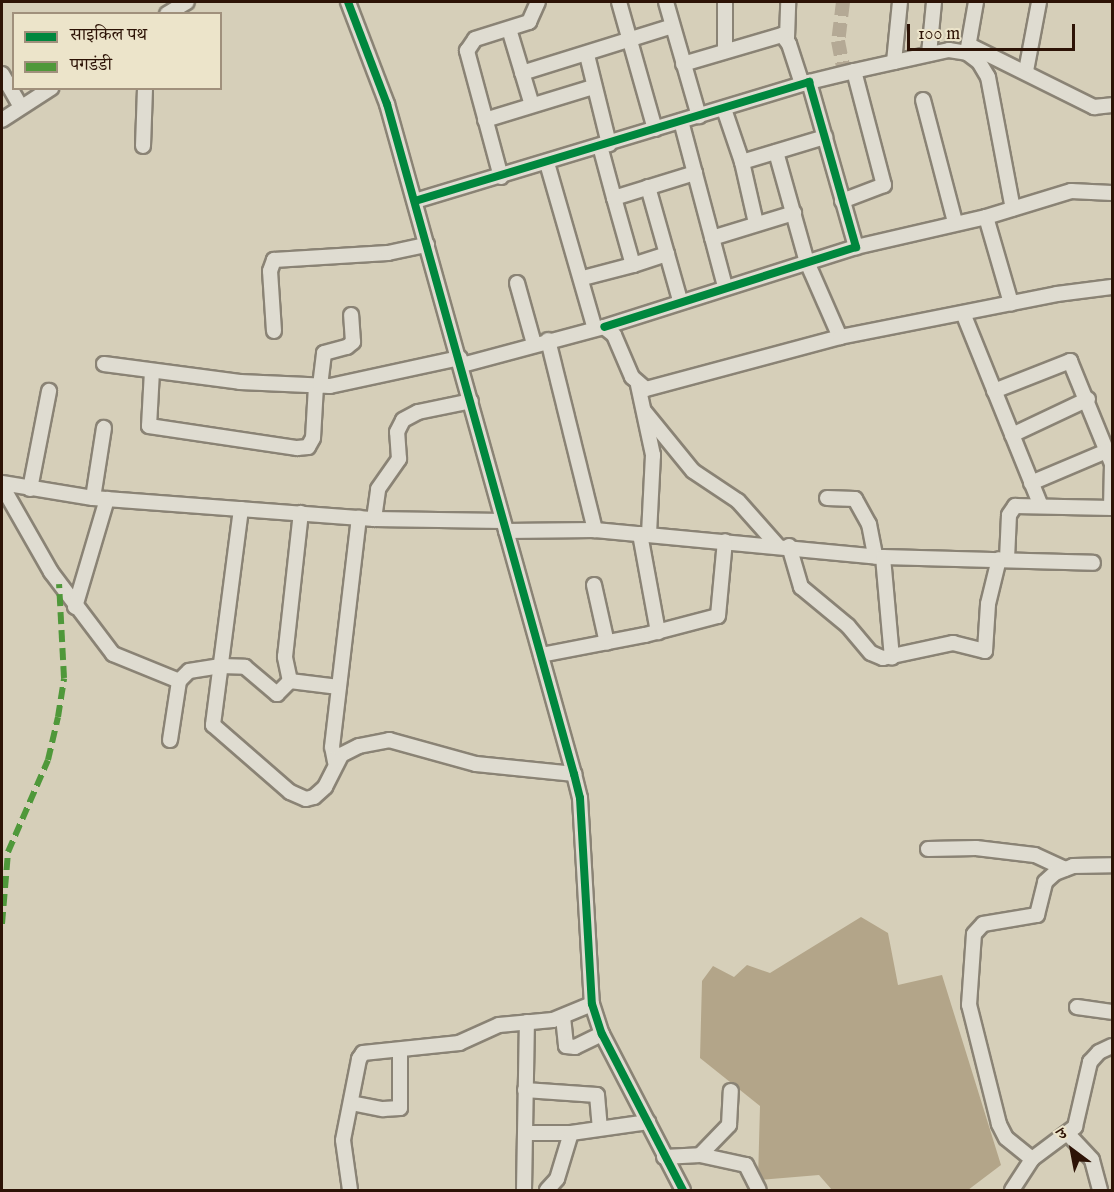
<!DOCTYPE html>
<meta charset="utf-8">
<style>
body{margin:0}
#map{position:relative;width:1114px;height:1192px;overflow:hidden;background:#d6cfb9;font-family:"IM FELL English","Noto Serif Devanagari",serif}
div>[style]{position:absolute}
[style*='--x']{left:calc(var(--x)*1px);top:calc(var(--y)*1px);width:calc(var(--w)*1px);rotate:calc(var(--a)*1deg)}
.water>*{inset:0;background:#b3a589}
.minor-tunnel>*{height:14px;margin-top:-7px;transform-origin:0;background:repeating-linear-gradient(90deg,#b4a995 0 14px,transparent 0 21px)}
.roads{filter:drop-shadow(2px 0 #8a8375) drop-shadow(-2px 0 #8a8375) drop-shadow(0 2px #8a8375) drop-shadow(0 -2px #8a8375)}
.minor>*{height:14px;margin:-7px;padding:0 7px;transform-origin:7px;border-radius:7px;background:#dfdcd1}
.quiet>*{height:6px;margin-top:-3px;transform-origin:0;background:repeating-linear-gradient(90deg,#4f983a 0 12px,transparent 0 18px)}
.cycleway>*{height:8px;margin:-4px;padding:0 4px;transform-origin:4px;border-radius:4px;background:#00873e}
span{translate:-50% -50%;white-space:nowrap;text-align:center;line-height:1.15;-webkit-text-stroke:5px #ece4ca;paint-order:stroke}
.frame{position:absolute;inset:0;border:3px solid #2d1306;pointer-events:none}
.legend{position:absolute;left:12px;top:12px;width:210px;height:78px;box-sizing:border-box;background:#ece4ca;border:2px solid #a0907c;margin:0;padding:8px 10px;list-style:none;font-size:18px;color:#2d1306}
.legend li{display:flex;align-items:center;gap:12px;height:30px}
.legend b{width:30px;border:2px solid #a0907c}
.north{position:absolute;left:1042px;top:1120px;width:60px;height:60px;-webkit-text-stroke:4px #ece4ca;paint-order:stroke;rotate:328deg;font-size:16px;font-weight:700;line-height:24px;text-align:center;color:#2d1306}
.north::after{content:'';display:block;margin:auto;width:21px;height:27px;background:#2d1306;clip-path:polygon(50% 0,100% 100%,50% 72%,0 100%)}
.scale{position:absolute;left:907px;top:24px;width:168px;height:27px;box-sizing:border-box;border:3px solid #2d1306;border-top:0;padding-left:8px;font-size:18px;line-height:21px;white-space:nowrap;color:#2d1306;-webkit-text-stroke:4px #ece4ca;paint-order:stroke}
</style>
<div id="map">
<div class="water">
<i style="clip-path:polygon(861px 917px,888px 933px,898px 985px,942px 975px,1001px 1165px,968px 1190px,832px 1190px,819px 1175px,758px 1180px,760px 1106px,700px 1058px,702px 981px,713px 966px,734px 977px,747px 965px,770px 973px)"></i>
</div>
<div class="minor-tunnel">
<i style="--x:843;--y:2;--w:39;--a:97"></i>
<i style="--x:838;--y:41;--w:33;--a:79"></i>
</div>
<div class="roads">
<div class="minor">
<i style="--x:348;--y:2;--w:109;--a:69.1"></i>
<i style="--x:387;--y:104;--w:696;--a:74.41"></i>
<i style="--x:574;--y:774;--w:25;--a:76"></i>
<i style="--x:580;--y:798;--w:206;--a:86.7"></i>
<i style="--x:592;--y:1004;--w:32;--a:72"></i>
<i style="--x:602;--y:1034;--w:176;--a:62.6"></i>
<i style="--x:619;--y:2;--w:132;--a:74.2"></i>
<i style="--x:666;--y:2;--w:119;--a:73.9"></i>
<i style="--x:167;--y:14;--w:23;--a:-31"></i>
<i style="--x:509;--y:29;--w:79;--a:73.2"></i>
<i style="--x:787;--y:38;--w:36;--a:-88"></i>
<i style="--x:969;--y:45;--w:140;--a:26.4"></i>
<i style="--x:1094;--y:107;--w:18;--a:-6"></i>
<i style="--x:725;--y:50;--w:48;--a:-90"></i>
<i style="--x:967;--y:53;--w:52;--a:-80"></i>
<i style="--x:929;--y:54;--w:52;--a:-84.5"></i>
<i style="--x:587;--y:55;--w:92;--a:76.1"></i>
<i style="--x:894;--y:62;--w:60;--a:-84.3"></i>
<i style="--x:683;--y:64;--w:103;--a:-16.3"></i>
<i style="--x:782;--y:35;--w:11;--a:52"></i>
<i style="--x:789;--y:44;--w:42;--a:72"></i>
<i style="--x:854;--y:71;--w:97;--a:-12.5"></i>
<i style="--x:949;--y:50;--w:18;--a:9"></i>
<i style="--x:967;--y:53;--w:15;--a:37"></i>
<i style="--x:979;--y:62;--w:17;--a:59"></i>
<i style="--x:988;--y:77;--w:134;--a:79.3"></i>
<i style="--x:1026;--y:71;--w:70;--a:-79.3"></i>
<i style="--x:522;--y:73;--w:155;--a:-17.3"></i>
<i style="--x:2;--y:74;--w:38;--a:60"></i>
<i style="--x:809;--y:82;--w:46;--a:-13.7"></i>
<i style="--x:854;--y:71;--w:118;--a:75.3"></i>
<i style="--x:884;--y:185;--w:45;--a:159.1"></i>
<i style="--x:923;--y:100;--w:126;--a:75.3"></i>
<i style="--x:724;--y:109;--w:56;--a:71.2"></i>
<i style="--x:742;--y:162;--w:87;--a:-16.8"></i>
<i style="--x:2;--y:120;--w:59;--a:-33.1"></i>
<i style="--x:485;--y:120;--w:113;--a:-17"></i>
<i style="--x:681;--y:121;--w:171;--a:75.1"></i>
<i style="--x:143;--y:146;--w:58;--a:-88"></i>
<i style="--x:600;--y:146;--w:54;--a:74.9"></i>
<i style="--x:776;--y:152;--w:114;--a:74.3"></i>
<i style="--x:807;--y:262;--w:82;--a:66.3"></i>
<i style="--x:742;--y:162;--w:63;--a:77.1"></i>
<i style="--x:547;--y:163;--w:170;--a:73.9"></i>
<i style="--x:501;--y:177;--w:131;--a:-105.1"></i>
<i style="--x:467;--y:51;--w:14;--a:-56"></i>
<i style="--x:475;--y:39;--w:57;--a:-17.5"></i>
<i style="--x:529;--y:22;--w:22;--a:-66"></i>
<i style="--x:648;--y:187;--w:117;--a:74.2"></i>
<i style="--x:415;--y:201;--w:412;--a:-16.8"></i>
<i style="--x:809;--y:82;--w:172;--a:74.1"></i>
<i style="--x:856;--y:247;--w:264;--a:162.4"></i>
<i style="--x:986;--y:217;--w:90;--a:73.8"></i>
<i style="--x:712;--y:238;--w:86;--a:-17"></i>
<i style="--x:856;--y:247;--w:133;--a:-13"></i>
<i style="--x:986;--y:217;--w:89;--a:-17"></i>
<i style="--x:1071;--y:191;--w:41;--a:2.8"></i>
<i style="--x:633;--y:265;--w:36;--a:-18"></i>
<i style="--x:583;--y:278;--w:52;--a:-14.6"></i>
<i style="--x:633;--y:265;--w:70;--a:-105.8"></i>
<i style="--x:614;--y:198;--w:85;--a:-17.2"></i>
<i style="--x:517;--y:283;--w:63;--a:74.4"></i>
<i style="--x:963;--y:313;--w:206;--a:68"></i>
<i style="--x:274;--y:331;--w:60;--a:-93.8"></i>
<i style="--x:270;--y:271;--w:12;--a:-70"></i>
<i style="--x:274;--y:260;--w:114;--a:-3.5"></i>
<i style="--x:388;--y:253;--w:40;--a:-12"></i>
<i style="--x:548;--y:340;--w:196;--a:76.1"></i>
<i style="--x:104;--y:364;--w:137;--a:7.5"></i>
<i style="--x:240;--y:382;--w:90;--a:2.5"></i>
<i style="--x:330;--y:386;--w:133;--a:-12.2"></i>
<i style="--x:462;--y:365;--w:147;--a:-15"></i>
<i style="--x:604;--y:327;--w:13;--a:39"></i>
<i style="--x:614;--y:335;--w:46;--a:66.8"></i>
<i style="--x:632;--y:377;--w:18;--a:41"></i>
<i style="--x:646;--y:389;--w:201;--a:-15"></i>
<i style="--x:840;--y:337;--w:221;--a:-11.2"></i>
<i style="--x:1057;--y:294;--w:55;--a:-7.3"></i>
<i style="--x:152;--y:371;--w:55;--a:93.1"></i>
<i style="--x:149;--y:426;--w:150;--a:8.5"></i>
<i style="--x:297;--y:448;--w:11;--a:-5"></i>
<i style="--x:308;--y:447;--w:10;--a:-61"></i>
<i style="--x:313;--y:438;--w:52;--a:-86.7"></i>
<i style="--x:638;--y:385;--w:72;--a:77.9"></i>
<i style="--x:653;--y:455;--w:79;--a:92.9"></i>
<i style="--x:320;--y:386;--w:33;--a:-83"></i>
<i style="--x:324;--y:353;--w:24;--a:-15"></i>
<i style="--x:347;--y:347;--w:8;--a:-40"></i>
<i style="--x:353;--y:342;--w:27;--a:-94"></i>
<i style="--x:994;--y:391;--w:82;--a:-21.5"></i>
<i style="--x:1070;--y:361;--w:111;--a:67.8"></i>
<i style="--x:644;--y:411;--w:77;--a:50.8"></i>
<i style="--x:693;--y:471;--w:54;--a:33.7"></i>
<i style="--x:738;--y:501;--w:59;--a:48.4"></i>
<i style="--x:1012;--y:435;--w:84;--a:-25.3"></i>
<i style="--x:2;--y:483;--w:92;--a:9.4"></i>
<i style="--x:93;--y:498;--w:282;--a:4.3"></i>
<i style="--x:374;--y:519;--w:129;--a:0.9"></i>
<i style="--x:1031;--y:483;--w:85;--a:-22.9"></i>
<i style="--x:2;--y:486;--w:99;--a:60.3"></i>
<i style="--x:51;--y:572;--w:103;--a:52.9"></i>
<i style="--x:113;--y:654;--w:71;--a:22.2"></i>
<i style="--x:30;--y:489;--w:100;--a:-79"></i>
<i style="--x:93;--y:498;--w:71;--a:-81.1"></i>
<i style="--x:827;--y:498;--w:28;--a:2"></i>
<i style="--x:855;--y:499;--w:29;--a:61"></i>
<i style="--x:869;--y:524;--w:33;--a:79"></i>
<i style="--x:1111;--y:508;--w:43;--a:-88.7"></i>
<i style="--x:241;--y:509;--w:218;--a:97.4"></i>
<i style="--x:213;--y:725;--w:102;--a:41"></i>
<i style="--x:290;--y:792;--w:17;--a:24"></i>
<i style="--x:306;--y:799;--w:8;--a:-14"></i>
<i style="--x:314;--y:797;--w:15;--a:-42"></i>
<i style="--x:325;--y:787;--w:36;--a:-63"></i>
<i style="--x:341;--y:755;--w:20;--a:-27"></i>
<i style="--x:359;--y:746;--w:31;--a:-11"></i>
<i style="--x:389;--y:740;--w:90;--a:15.4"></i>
<i style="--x:476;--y:764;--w:99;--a:5.8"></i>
<i style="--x:374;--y:519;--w:30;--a:-82"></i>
<i style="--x:378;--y:489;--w:37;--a:-55"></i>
<i style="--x:399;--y:459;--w:27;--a:-94"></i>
<i style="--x:397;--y:432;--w:13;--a:-63"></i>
<i style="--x:403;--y:420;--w:17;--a:-28"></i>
<i style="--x:418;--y:412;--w:54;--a:-11.7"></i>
<i style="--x:506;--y:531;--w:89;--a:-0.6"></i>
<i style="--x:595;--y:530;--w:289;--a:5.4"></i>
<i style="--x:883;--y:557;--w:210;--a:1.6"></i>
<i style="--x:640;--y:534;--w:100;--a:79.6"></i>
<i style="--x:789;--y:546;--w:43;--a:73.7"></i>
<i style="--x:801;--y:587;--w:61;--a:39.7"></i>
<i style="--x:848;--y:626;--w:35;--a:50"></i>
<i style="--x:871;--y:653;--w:13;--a:23"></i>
<i style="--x:883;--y:658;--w:72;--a:-12.1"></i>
<i style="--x:953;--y:643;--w:33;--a:14"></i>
<i style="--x:985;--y:651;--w:47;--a:-86.3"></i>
<i style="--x:988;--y:604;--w:46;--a:-76.3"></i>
<i style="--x:883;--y:557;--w:101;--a:84.9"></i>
<i style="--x:1007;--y:559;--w:44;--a:-87.4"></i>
<i style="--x:1009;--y:515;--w:11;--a:-56"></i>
<i style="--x:1015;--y:506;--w:97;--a:1.2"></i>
<i style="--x:594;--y:585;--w:59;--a:77.4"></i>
<i style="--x:75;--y:607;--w:113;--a:-73.5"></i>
<i style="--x:541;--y:655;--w:106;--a:-10.9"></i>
<i style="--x:645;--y:635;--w:75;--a:-14.6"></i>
<i style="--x:718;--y:616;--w:75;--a:-84.7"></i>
<i style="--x:290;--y:681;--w:25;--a:-102"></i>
<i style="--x:285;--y:657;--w:145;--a:-83.7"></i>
<i style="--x:170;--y:740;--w:60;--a:-81.3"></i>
<i style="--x:179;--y:681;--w:14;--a:-45"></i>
<i style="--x:189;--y:671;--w:32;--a:-9"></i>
<i style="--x:221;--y:666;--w:24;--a:2"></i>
<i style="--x:245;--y:667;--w:42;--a:40.2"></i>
<i style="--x:277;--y:694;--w:18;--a:-45"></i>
<i style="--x:290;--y:681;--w:49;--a:7"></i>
<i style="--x:335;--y:762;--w:15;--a:-101"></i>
<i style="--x:332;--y:747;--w:231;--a:-83.3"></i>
<i style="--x:928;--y:849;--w:48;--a:-1.2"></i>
<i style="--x:976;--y:848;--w:59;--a:6.8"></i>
<i style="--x:1035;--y:855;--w:33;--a:25"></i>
<i style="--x:1077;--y:1007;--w:35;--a:8"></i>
<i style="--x:563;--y:1017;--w:29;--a:84"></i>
<i style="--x:566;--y:1046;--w:9;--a:6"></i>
<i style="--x:575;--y:1047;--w:30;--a:-26"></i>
<i style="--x:525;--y:1090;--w:72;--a:4"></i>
<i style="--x:597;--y:1095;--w:32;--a:85"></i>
<i style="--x:351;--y:1103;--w:33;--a:11"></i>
<i style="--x:383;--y:1109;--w:17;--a:-3"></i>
<i style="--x:400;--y:1108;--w:56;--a:-90"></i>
<i style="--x:526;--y:1133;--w:45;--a:0"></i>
<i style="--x:1068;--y:1134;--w:35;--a:47"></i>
<i style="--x:1092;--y:1160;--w:31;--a:75"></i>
<i style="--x:700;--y:1155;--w:47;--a:12.3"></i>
<i style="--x:746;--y:1165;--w:28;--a:63"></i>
<i style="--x:664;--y:1157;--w:36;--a:-3"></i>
<i style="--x:700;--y:1155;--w:42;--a:-46"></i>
<i style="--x:729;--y:1125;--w:34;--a:-87"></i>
<i style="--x:1032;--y:1159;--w:33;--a:-141"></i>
<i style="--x:1006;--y:1138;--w:16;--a:-117"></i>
<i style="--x:999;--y:1124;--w:123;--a:-104.1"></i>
<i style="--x:969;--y:1005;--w:71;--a:-86"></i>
<i style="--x:974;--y:934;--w:13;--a:-48"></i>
<i style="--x:983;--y:924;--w:55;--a:-9.5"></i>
<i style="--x:1037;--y:915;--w:34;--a:-76"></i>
<i style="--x:1045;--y:882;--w:13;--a:-42"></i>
<i style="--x:1055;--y:873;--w:19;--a:-21"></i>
<i style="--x:1073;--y:866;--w:39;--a:-1"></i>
<i style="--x:350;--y:1190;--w:50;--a:-98"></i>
<i style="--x:343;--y:1140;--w:83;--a:-78.8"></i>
<i style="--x:359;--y:1059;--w:7;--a:-56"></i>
<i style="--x:363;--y:1053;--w:97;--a:-5.9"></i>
<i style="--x:459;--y:1043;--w:44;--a:-24.2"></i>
<i style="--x:499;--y:1025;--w:54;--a:-5.3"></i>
<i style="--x:553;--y:1020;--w:42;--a:-22.3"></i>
<i style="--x:524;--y:1190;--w:168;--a:-89"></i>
<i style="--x:547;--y:1190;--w:15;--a:-48"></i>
<i style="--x:557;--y:1179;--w:48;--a:-73.1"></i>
<i style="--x:571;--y:1133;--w:78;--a:-8.1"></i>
<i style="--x:1012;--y:1190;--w:37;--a:-57"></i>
<i style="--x:1032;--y:1159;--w:54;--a:-36.7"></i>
<i style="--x:1075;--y:1127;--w:67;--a:-77"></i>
<i style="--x:1090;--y:1062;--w:13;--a:-48"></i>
<i style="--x:1099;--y:1052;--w:14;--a:-25"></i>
</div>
</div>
<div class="quiet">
<i style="--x:2;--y:924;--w:72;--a:-85.2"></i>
<i style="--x:8;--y:852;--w:100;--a:-66.5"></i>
<i style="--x:48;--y:760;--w:44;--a:-76.9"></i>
<i style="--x:58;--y:717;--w:39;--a:-81"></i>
<i style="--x:64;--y:678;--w:94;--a:-93"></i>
</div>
<div class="cycleway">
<i style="--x:348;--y:2;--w:109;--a:69.1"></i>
<i style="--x:387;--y:104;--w:696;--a:74.41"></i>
<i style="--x:574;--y:774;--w:25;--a:76"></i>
<i style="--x:580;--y:798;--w:206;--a:86.7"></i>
<i style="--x:592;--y:1004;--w:32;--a:72"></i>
<i style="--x:602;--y:1034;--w:176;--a:62.6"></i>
<i style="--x:415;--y:201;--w:412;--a:-16.8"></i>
<i style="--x:809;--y:82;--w:172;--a:74.1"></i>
<i style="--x:856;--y:247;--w:264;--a:162.4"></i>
</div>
<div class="frame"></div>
<ul class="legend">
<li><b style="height:8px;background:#00873e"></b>साइकिल पथ</li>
<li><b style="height:8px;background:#4f983a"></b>पगडंडी</li>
</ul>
<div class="north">उ</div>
<div class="scale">100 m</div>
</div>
